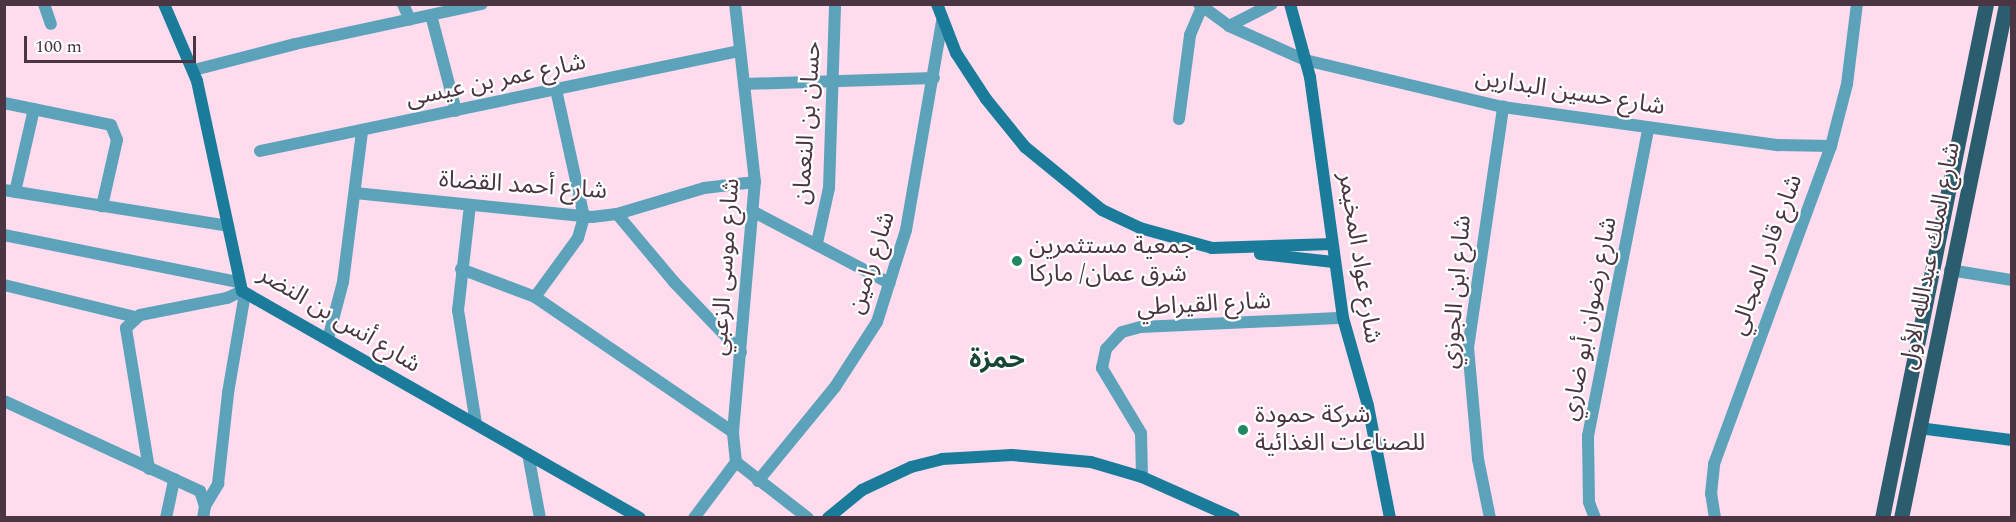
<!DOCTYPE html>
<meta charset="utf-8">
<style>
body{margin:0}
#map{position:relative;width:2016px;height:522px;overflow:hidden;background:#fedcee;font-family:Spectral,"Noto Sans Arabic",serif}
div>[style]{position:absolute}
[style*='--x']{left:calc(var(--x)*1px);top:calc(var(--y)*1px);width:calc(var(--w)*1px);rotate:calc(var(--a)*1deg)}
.street>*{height:12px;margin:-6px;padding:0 6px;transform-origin:6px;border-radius:6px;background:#5da2bb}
.secondary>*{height:12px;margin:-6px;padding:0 6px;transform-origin:6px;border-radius:6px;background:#1a7c9a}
.primary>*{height:15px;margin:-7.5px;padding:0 7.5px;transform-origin:7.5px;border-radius:7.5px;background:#2c5d6f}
.dots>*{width:16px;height:16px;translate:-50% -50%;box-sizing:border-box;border:3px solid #fff;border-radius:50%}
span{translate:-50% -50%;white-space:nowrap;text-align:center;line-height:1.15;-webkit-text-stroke:4.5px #fff;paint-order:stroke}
.street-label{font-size:24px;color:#4b3542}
.poi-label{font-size:24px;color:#4b3542}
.left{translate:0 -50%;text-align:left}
.neighbourhood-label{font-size:26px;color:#194735;font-weight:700}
.frame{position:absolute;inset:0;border:6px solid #4b3542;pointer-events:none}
.scale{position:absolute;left:24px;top:36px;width:172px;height:27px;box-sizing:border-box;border:3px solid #4b3542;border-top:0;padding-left:8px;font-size:18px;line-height:21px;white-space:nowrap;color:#4b3542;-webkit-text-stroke:4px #fff;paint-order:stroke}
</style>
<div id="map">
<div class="street">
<i style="--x:44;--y:4;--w:21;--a:71"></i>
<i style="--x:403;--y:4;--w:17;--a:66"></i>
<i style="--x:1199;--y:4;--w:37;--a:36"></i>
<i style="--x:1229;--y:26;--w:83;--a:24.1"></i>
<i style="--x:1305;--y:60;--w:204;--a:13.4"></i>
<i style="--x:1503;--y:107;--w:278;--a:7.9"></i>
<i style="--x:1778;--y:145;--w:53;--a:1.1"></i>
<i style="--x:431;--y:15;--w:99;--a:75.4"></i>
<i style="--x:1229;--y:26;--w:48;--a:-27.1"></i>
<i style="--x:194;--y:70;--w:104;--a:-14.4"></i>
<i style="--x:295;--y:44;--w:191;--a:-12.1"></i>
<i style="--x:744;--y:84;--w:190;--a:-1.8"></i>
<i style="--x:4;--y:103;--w:109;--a:11.6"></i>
<i style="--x:111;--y:125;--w:16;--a:68"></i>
<i style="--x:117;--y:140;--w:68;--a:102.8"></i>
<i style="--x:1179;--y:119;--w:85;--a:-82.5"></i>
<i style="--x:1190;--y:35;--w:30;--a:-67"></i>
<i style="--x:260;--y:151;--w:490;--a:-11.8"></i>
<i style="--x:4;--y:190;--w:227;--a:9.1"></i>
<i style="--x:15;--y:192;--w:85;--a:-77.1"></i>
<i style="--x:355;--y:193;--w:238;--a:5.8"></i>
<i style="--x:592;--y:217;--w:25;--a:-7"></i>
<i style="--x:617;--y:214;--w:91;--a:-16.6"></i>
<i style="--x:704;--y:188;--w:51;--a:-6.7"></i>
<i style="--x:470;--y:205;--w:106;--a:96.5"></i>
<i style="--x:458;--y:310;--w:115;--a:81"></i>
<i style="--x:754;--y:212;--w:153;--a:27.7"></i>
<i style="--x:617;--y:214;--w:89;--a:50"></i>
<i style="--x:674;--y:282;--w:97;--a:46.3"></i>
<i style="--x:4;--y:235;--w:239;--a:11.4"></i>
<i style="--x:817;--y:243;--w:56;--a:-77.7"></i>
<i style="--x:829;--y:188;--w:184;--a:-88.1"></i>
<i style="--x:461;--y:269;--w:79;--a:20.7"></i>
<i style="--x:535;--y:297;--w:240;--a:34.3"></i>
<i style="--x:1950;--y:270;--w:63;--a:9.2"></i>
<i style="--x:4;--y:285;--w:135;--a:13.7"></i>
<i style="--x:535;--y:297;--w:73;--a:-53.9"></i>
<i style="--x:578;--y:238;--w:22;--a:-74"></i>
<i style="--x:584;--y:217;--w:130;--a:-102.4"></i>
<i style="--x:328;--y:339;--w:59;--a:-75.3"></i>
<i style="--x:343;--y:282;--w:152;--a:-82.8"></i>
<i style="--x:4;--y:401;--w:216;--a:24.7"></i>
<i style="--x:200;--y:491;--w:16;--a:72"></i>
<i style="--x:205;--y:506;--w:12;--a:99"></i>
<i style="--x:528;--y:454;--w:65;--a:79.4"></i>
<i style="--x:736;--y:462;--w:91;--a:37.9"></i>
<i style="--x:149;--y:469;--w:143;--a:-99.3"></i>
<i style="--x:126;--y:328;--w:19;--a:-43"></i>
<i style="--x:140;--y:315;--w:89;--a:-11.1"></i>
<i style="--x:227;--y:298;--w:17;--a:-25"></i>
<i style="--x:1142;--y:477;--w:44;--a:-91.3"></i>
<i style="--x:1141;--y:433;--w:76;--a:-121"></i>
<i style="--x:1102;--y:368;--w:19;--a:-78"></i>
<i style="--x:1106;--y:349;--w:23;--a:-47"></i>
<i style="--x:1122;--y:332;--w:20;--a:-15"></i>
<i style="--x:1141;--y:327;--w:202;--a:-2.6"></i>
<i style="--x:758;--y:481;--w:122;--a:-50.7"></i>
<i style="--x:835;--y:387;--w:77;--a:-57.1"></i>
<i style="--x:877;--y:322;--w:96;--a:-72.5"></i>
<i style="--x:906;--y:230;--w:212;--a:-80.2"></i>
<i style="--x:205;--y:506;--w:26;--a:-59"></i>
<i style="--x:218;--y:484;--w:92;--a:-83.7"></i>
<i style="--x:228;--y:393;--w:100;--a:-80.3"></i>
<i style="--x:166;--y:518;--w:40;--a:-78"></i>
<i style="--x:694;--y:518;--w:70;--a:-53.1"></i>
<i style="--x:736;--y:462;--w:30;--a:-96"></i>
<i style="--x:733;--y:432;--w:251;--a:-85"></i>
<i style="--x:755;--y:182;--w:179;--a:-96.4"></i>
<i style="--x:1490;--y:518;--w:60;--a:-101.5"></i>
<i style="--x:1478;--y:459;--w:111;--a:-95.1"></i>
<i style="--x:1468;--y:348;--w:244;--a:-81.7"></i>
<i style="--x:1595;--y:518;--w:17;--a:-111"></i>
<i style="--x:1589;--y:502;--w:66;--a:-90.9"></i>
<i style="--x:1588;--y:436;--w:313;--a:-78.9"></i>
<i style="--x:1715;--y:518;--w:24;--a:-99"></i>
<i style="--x:1711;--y:494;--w:30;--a:-84"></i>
<i style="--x:1714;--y:464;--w:339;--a:-69.8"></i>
<i style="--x:1831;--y:146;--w:64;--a:-75.5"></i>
<i style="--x:1847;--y:84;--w:81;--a:-82.9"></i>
</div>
<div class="secondary">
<i style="--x:164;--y:4;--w:84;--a:66.8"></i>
<i style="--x:197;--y:81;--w:215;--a:77.9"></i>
<i style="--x:242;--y:291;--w:458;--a:29.7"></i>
<i style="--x:937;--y:4;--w:53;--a:68.8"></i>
<i style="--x:956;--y:53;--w:55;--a:56.9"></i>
<i style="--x:986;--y:99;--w:62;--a:50.9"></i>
<i style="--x:1025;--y:147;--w:99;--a:39.3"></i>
<i style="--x:1102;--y:210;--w:42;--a:25.3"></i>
<i style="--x:1140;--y:228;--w:75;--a:15.5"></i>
<i style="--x:1212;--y:248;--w:120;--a:-1.9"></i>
<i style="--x:1290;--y:4;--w:76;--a:74.7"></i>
<i style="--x:1310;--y:77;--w:243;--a:82.2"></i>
<i style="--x:1343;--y:318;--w:91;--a:74.1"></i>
<i style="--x:1368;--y:406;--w:114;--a:78.9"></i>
<i style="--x:1260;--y:254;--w:74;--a:6.2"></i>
<i style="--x:1919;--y:428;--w:94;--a:7.4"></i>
<i style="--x:828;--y:518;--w:44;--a:-39.5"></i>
<i style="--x:862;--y:490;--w:54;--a:-25.1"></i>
<i style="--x:911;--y:467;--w:32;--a:-14"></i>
<i style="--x:942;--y:459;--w:70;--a:-3.3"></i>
<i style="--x:1012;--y:455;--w:79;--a:5.1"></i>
<i style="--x:1091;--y:462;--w:53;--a:16.4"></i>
<i style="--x:1142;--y:477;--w:101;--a:24"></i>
</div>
<div class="primary">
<i style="--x:1882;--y:518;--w:524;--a:-78.56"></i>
<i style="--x:1901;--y:518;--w:525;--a:-78.45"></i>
</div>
<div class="dots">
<i style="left:1017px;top:261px;background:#218864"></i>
<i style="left:1243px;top:430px;background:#218864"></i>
</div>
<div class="street-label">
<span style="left:496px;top:81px;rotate:-12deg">شارع عمر بن عيسى</span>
<span style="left:1570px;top:93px;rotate:9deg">شارع حسين البدارين</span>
<span style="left:808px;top:123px;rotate:-86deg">حسان بن النعمان</span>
<span style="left:523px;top:186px;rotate:4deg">شارع أحمد القضاة</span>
<span style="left:1767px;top:255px;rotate:-70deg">شارع قادر المجالي</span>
<span style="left:1931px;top:256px;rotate:-79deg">شارع الملك عبدالله الأول</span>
<span style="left:1359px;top:258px;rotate:81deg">شارع عواد المخيمر</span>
<span style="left:872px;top:263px;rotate:-72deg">شارع رامين</span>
<span style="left:726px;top:267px;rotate:-86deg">شارع موسى الزعبي</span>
<span style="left:1457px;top:292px;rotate:-85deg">شارع ابن الجوزي</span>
<span style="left:1204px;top:305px;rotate:-3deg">شارع القيراطي</span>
<span style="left:1590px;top:319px;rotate:-79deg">شارع رضوان أبو ضاري</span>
<span style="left:339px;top:320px;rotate:31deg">شارع أنس بن النضر</span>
</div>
<div class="poi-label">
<span class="left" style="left:1029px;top:261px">جمعية مستثمرين<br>شرق عمان/ ماركا</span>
<span class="left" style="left:1255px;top:430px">شركة حمودة<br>للصناعات الغذائية</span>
</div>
<div class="neighbourhood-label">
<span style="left:997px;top:360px">حمزة</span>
</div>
<div class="frame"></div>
<div class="scale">100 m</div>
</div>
